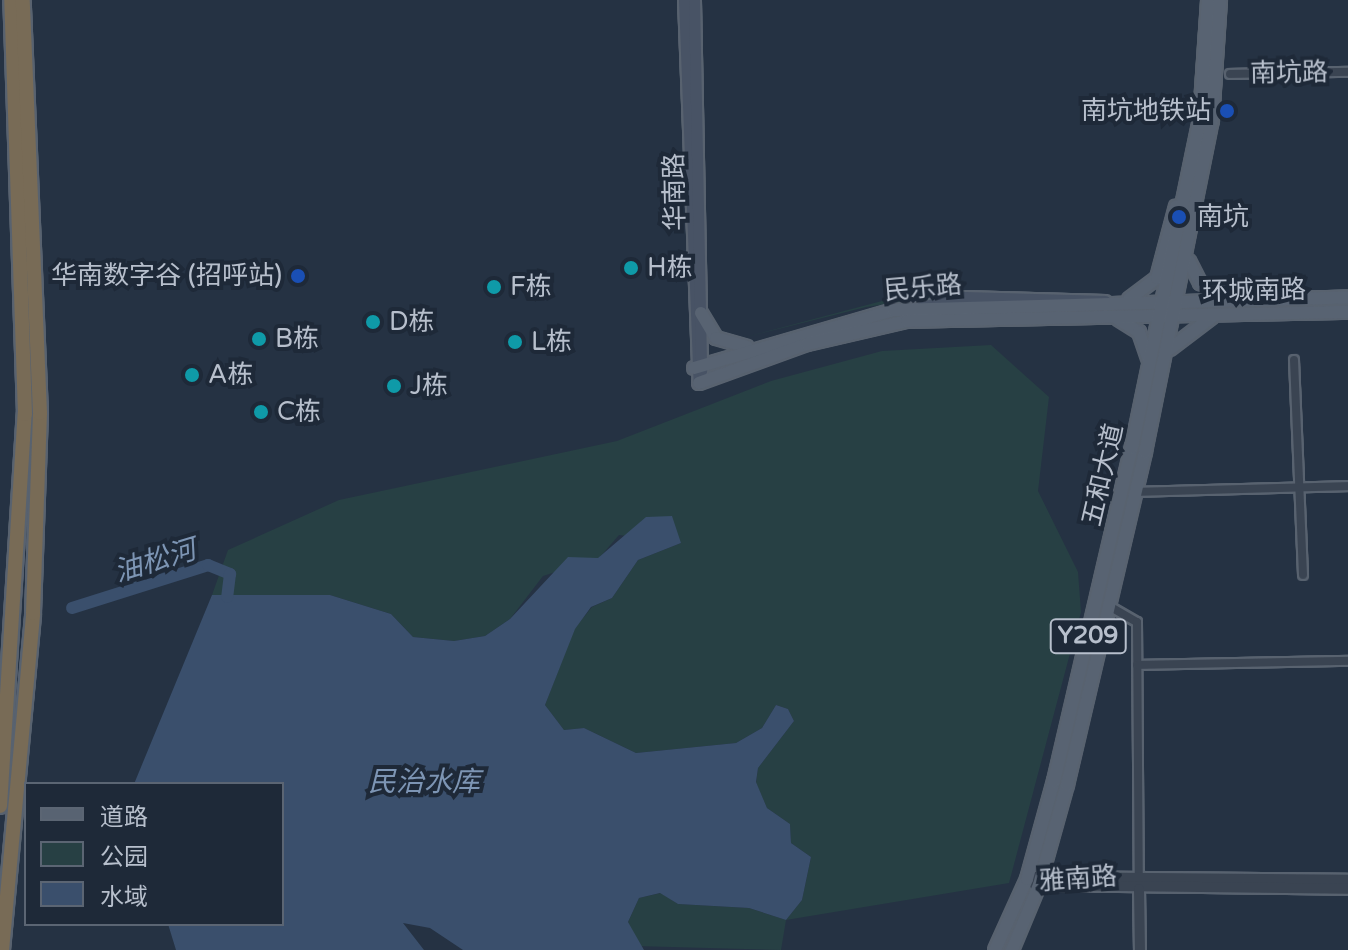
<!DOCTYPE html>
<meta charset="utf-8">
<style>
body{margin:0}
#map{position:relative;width:1348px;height:950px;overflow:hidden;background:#253243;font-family:"Varela Round","Noto Sans SC",sans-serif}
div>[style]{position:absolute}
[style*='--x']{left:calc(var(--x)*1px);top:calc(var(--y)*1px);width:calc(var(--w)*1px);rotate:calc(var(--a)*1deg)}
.green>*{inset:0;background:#274044}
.water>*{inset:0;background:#3a4f6c}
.river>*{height:12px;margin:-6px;padding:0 6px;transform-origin:6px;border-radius:6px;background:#3a4f6c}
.roads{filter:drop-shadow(2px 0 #58626f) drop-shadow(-2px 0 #58626f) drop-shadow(0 2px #58626f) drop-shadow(0 -2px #58626f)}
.minor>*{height:8px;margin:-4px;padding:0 4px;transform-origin:4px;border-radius:4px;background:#3a4452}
.tertiary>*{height:10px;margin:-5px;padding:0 5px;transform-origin:5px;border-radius:5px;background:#3a4452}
.secondary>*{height:11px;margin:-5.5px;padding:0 5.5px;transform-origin:5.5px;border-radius:5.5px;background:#485365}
.primary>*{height:12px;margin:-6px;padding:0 6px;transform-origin:6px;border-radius:6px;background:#586372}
.motorway>*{height:14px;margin:-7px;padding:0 7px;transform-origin:7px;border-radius:7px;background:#786b56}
.dots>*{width:22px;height:22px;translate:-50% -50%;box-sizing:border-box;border:4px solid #1e2938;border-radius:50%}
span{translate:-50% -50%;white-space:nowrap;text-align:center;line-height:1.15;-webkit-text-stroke:8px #1e2938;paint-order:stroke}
.shield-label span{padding:2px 6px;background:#1e2938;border:2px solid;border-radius:6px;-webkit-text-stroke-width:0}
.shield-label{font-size:24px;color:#b7bfcc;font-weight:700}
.street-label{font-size:26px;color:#b7bfcc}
.poi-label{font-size:26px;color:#b7bfcc}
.right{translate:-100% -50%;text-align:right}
.left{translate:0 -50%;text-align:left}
.water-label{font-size:28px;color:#7d95b4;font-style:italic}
.legend{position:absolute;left:24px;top:782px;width:260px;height:144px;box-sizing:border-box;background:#1e2938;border:2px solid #5b6573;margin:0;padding:10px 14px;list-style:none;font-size:24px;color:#b7bfcc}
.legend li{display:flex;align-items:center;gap:16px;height:40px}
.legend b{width:40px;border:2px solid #5b6573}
</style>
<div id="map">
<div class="green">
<i style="clip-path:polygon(961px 293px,866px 307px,742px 338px,882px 301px)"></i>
<i style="clip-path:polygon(991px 345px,1049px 397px,1038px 491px,1078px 572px,1081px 612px,1009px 883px,786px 920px,781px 950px,635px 946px,628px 922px,639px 898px,661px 893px,678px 904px,749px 908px,786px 920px,802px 900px,811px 857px,791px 843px,790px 824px,767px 808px,756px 783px,758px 768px,794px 721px,788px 709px,776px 705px,762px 728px,736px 743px,636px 753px,584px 728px,564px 730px,545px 705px,574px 629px,592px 607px,612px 598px,638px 560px,681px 543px,619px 535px,599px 558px,543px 576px,510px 619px,485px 636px,454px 641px,413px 637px,391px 614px,330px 595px,212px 595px,228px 550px,339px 500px,617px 441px,771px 381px,882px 351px)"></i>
</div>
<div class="water">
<i style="clip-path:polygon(672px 516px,681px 543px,638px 560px,612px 598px,591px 607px,575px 629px,545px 705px,564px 730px,584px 728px,636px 753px,736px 743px,762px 728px,776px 705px,788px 709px,794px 721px,758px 768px,756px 782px,767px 808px,790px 824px,791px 843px,811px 857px,802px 900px,786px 920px,749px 908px,678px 904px,660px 893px,639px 898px,628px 922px,644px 950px,463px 950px,430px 928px,403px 923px,424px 950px,176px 950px,168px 924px,282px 924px,282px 784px,134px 784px,212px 595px,330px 595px,391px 614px,413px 637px,454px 641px,485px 636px,510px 619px,568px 557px,598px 558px,646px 517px)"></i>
</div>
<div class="river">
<i style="--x:72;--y:608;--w:143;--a:-17.5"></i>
<i style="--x:208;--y:565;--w:24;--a:22"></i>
<i style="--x:230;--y:574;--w:23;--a:97"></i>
</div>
<div class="roads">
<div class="minor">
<i style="--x:1230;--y:74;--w:118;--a:-1"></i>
<i style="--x:1294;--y:360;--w:215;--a:87.6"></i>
<i style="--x:1136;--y:492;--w:212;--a:-1.6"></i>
<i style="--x:1109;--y:606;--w:32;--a:30"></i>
<i style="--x:1137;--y:622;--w:257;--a:89.6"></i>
<i style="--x:1137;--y:665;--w:211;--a:-1.1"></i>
</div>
<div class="tertiary">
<i style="--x:1035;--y:877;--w:313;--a:0.5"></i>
<i style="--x:1035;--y:885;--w:313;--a:0.7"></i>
<i style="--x:1139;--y:889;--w:61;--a:89.1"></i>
</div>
<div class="secondary">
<i style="--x:684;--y:0;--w:383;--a:87.8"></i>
<i style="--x:694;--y:0;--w:371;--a:88.9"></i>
<i style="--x:921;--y:307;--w:44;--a:-13.1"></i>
<i style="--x:964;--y:297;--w:141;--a:1.6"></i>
</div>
<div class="primary">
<i style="--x:1189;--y:261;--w:25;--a:63"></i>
<i style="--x:1200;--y:283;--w:31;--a:17"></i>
<i style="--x:1129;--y:299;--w:35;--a:-37"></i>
<i style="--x:1157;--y:278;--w:74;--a:-75.2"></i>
<i style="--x:701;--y:313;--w:29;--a:59"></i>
<i style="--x:716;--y:338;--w:32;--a:16"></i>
<i style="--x:1118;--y:319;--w:25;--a:32"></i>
<i style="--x:1139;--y:332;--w:28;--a:71"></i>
<i style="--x:1170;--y:349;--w:53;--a:-37.3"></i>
<i style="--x:694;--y:368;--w:207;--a:-16.2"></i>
<i style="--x:893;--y:310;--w:455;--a:-1.6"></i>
<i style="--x:699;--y:383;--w:115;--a:-19.9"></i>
<i style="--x:807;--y:344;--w:103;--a:-13"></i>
<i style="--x:907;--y:321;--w:441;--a:-1.2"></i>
<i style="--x:995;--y:950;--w:78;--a:-65.7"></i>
<i style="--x:1027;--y:879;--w:102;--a:-74.6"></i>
<i style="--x:1054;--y:781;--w:343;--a:-76.9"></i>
<i style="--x:1132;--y:447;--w:336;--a:-78.3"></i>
<i style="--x:1200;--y:118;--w:118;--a:-86.1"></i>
<i style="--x:1012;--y:950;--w:70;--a:-67.4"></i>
<i style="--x:1039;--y:885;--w:104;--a:-74.4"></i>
<i style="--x:1067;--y:785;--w:342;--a:-76.8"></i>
<i style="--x:1145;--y:452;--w:338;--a:-78.6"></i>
<i style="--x:1212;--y:121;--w:121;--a:-86.2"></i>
</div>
<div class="motorway">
<i style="--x:0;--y:806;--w:393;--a:-86.4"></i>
<i style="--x:25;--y:414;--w:414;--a:-91.9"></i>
<i style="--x:2;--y:950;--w:338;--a:-84.7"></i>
<i style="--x:33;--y:613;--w:200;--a:-88"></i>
<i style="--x:40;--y:413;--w:413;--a:-92.4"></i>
</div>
</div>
<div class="dots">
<i style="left:1227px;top:111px;background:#1a4fb4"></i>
<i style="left:1179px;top:217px;background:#1a4fb4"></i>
<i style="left:631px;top:268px;background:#0f9aa8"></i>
<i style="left:298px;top:276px;background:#1a4fb4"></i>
<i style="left:494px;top:287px;background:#0f9aa8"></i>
<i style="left:373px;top:322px;background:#0f9aa8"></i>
<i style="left:259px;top:339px;background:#0f9aa8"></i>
<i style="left:515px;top:342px;background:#0f9aa8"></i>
<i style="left:192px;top:375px;background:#0f9aa8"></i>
<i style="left:394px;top:386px;background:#0f9aa8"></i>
<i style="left:261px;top:412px;background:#0f9aa8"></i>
</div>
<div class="shield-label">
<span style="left:1088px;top:636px">Y209</span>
</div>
<div class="street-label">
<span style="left:1289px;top:73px;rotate:-1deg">南坑路</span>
<span style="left:675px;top:192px;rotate:-91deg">华南路</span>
<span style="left:923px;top:288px;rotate:-5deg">民乐路</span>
<span style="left:1254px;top:291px;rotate:-1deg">环城南路</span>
<span style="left:1103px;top:475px;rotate:-77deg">五和大道</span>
<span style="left:1078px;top:879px;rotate:-4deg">雅南路</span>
</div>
<div class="poi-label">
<span class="right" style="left:1211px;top:111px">南坑地铁站</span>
<span class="left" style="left:1197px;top:217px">南坑</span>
<span class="left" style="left:647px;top:268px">H栋</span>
<span class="right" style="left:282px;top:276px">华南数字谷 (招呼站)</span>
<span class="left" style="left:510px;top:287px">F栋</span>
<span class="left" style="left:389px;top:322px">D栋</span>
<span class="left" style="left:275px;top:339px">B栋</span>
<span class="left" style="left:531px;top:342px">L栋</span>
<span class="left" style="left:208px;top:375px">A栋</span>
<span class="left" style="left:410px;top:386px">J栋</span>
<span class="left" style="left:277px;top:412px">C栋</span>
</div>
<div class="water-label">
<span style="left:155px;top:561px;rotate:-17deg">油松河</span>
<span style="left:424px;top:782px">民治水库</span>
</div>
<ul class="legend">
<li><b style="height:10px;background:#586372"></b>道路</li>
<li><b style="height:22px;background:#274044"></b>公园</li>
<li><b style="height:22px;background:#3a4f6c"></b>水域</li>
</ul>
</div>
